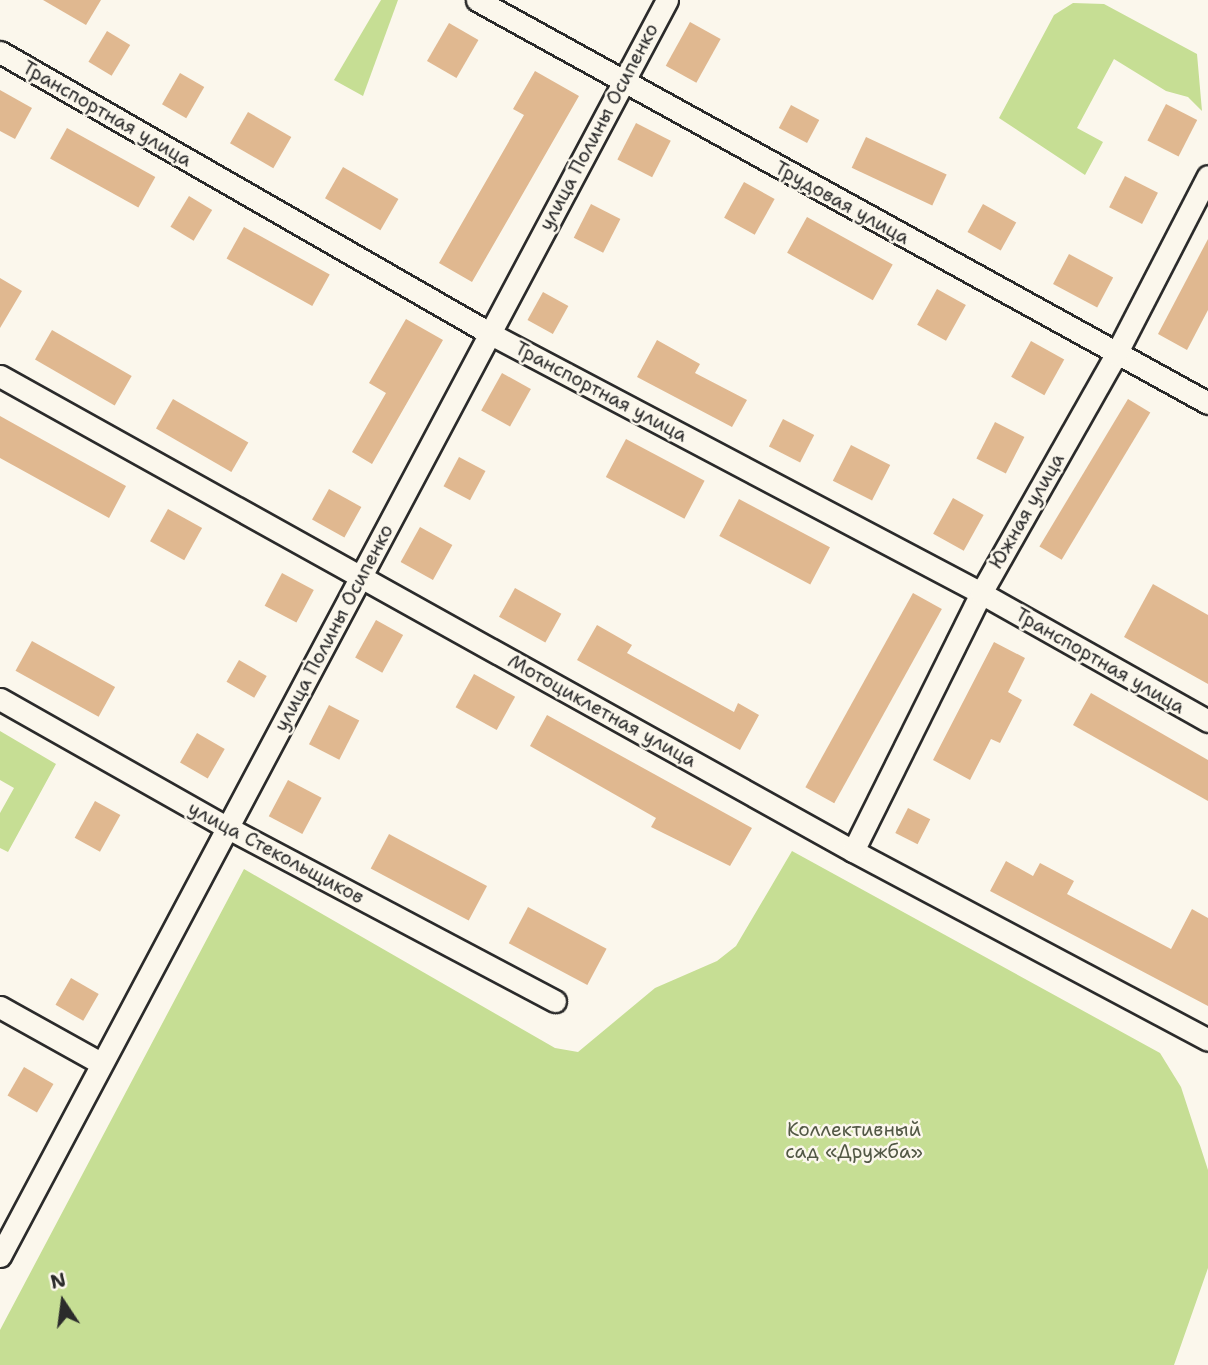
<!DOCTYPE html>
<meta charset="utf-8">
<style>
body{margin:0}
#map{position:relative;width:1208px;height:1365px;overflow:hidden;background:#fbf7ec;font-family:"Shantell Sans",sans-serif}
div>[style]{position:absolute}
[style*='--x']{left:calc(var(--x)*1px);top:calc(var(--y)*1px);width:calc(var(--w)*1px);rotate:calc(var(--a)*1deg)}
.green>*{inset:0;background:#c6de94}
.building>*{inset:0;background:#e0b890;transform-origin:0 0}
.roads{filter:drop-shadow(2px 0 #2b2b2b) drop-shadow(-2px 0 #2b2b2b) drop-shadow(0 2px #2b2b2b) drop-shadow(0 -2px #2b2b2b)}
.street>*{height:21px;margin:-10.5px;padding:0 10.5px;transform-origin:10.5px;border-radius:10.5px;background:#fbf7ec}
span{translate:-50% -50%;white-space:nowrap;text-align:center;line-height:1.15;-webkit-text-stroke:5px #fbf7ec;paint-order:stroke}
.street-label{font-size:19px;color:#2b2b2b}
.park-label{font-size:19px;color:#525845}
.north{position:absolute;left:28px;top:1267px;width:70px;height:70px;-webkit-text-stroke:5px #fbf7ec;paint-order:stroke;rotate:347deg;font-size:19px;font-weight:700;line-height:28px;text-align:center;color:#2b2b2b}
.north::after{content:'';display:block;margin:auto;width:24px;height:32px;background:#2b2b2b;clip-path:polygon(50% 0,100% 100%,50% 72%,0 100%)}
</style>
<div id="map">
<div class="green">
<i style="clip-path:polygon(381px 0,398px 0,363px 96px,334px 80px)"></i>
<i style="clip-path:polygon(1073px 3px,1104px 4px,1197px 54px,1202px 111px,1188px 97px,1166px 91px,1114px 59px,1077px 128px,1103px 142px,1085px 175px,999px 118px,1054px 15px)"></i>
<i style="clip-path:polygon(0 731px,56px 764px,8px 852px,0 848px,0 813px,14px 788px,0 780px)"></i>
<i style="clip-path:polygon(792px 851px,1160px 1053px,1181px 1087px,1208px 1170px,1208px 1268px,1174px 1365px,0 1365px,0 1330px,244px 869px,555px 1048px,578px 1052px,655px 988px,717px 961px,736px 946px)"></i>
</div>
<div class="building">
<i style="clip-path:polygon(43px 0,101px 0,86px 25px)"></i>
<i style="left:690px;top:22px;width:35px;height:50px;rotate:29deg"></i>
<i style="left:449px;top:23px;width:34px;height:44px;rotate:30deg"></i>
<i style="left:107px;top:31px;width:27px;height:36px;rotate:31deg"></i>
<i style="clip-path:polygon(535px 71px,579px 96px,472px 282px,439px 263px,524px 115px,513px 109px)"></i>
<i style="left:180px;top:73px;width:28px;height:36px;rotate:30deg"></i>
<i style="clip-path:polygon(0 90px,32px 108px,15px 139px,0 131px)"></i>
<i style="left:1166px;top:104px;width:35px;height:41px;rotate:27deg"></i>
<i style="left:791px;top:105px;width:32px;height:26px;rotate:28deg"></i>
<i style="left:248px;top:112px;width:50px;height:36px;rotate:30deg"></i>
<i style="left:636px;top:123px;width:39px;height:41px;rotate:27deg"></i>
<i style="left:67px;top:128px;width:101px;height:35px;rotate:29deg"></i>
<i style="left:866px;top:137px;width:89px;height:34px;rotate:25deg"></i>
<i style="left:343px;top:167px;width:64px;height:36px;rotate:30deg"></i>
<i style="left:1125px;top:176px;width:37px;height:35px;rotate:27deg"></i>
<i style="left:744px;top:182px;width:35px;height:41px;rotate:29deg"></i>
<i style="left:189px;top:196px;width:27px;height:36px;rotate:31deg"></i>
<i style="left:591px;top:204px;width:33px;height:38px;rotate:27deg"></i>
<i style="left:983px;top:204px;width:38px;height:32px;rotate:29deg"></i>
<i style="left:807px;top:217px;width:98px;height:41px;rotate:29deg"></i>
<i style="left:244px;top:227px;width:98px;height:36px;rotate:29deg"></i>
<i style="clip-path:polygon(1208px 239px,1208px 310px,1187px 350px,1158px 334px)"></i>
<i style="left:1069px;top:254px;width:50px;height:34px;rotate:28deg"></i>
<i style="clip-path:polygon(0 278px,22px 291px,0 328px)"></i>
<i style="left:937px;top:289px;width:33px;height:41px;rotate:29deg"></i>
<i style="left:543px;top:292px;width:29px;height:32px;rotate:29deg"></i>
<i style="clip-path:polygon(406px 319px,443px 340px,372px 464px,352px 452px,386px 393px,369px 383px)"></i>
<i style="left:52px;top:330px;width:92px;height:34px;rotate:30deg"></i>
<i style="clip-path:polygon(657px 340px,700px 364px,695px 373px,747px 400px,732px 427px,637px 377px)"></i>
<i style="left:1031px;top:341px;width:38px;height:41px;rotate:29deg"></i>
<i style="left:502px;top:373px;width:33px;height:43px;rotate:29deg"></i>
<i style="left:173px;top:399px;width:87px;height:34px;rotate:30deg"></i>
<i style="left:1128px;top:399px;width:26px;height:172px;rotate:31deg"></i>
<i style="clip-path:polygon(0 416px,126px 486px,109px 518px,0 458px)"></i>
<i style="left:783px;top:419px;width:35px;height:31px;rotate:27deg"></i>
<i style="left:995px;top:422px;width:33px;height:41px;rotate:27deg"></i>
<i style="left:626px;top:439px;width:89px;height:43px;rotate:28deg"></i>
<i style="left:851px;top:445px;width:44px;height:40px;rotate:27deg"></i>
<i style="left:459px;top:457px;width:30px;height:33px;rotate:28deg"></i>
<i style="left:329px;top:489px;width:37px;height:35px;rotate:29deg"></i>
<i style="left:953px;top:498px;width:35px;height:41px;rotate:29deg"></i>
<i style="left:739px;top:499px;width:103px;height:42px;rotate:28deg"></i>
<i style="left:168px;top:509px;width:39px;height:37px;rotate:29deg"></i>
<i style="left:420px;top:527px;width:37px;height:40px;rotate:29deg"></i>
<i style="left:282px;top:573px;width:36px;height:37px;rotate:28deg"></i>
<i style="clip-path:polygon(1153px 584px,1208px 615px,1208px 684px,1124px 637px)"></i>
<i style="left:515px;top:588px;width:53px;height:33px;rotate:29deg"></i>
<i style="left:913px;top:593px;width:33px;height:222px;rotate:29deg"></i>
<i style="left:376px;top:620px;width:31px;height:43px;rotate:29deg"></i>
<i style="clip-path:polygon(597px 625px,632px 645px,627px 653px,734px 712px,738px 703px,759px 715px,740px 750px,577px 660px)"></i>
<i style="left:32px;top:641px;width:95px;height:34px;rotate:29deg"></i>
<i style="clip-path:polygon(994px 642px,1025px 658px,1008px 692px,1022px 700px,1000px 743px,991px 739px,970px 780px,933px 760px)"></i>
<i style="left:239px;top:660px;width:32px;height:25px;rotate:30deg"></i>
<i style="left:474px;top:674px;width:47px;height:38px;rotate:29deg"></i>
<i style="clip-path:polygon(1091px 693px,1208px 760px,1208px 801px,1073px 725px)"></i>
<i style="left:329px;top:705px;width:34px;height:44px;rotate:27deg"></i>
<i style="clip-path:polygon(547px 715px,752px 828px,730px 866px,651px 827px,656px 818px,530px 746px)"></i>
<i style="left:197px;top:733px;width:32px;height:34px;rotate:30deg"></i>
<i style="left:288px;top:780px;width:38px;height:41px;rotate:28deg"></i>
<i style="left:95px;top:801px;width:29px;height:42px;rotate:29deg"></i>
<i style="left:908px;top:808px;width:25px;height:28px;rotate:27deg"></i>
<i style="left:389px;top:834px;width:111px;height:39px;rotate:28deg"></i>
<i style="clip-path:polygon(1006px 861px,1033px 876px,1040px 863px,1074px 881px,1067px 894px,1171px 949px,1192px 909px,1208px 918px,1208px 1006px,990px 891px)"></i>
<i style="left:528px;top:907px;width:89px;height:41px;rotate:28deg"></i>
<i style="left:71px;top:978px;width:32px;height:31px;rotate:30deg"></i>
<i style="left:24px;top:1067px;width:34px;height:33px;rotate:30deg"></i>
</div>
<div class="roads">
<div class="street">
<i style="--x:477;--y:0;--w:835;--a:28.87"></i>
<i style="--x:0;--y:52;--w:564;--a:29.88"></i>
<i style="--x:489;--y:333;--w:556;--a:27.85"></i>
<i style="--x:981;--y:593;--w:261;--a:29.4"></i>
<i style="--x:0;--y:376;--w:976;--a:29.11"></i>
<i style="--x:853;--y:851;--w:402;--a:28"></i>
<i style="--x:0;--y:699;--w:262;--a:29.5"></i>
<i style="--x:228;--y:828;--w:370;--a:27.9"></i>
<i style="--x:853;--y:851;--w:288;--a:-63.6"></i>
<i style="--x:981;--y:593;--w:274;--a:-60.5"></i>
<i style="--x:1116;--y:354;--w:200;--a:-62.7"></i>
<i style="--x:0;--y:1007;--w:113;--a:29.1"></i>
<i style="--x:0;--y:1256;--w:1422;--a:-62.03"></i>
</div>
</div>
<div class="street-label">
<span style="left:107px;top:114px;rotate:30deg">Транспортная улица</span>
<span style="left:599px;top:127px;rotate:-62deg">улица Полины Осипенко</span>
<span style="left:842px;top:203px;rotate:29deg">Трудовая улица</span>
<span style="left:601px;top:392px;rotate:28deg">Транспортная улица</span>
<span style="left:1027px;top:511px;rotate:-60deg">Южная улица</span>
<span style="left:334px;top:628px;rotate:-62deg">улица Полины Осипенко</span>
<span style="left:1100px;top:661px;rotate:30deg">Транспортная улица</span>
<span style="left:602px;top:711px;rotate:29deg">Мотоциклетная улица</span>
<span style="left:276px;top:853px;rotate:28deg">улица Стекольщиков</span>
</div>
<div class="park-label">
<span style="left:854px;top:1141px">Коллективный<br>сад «Дружба»</span>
</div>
<div class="north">N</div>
</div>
